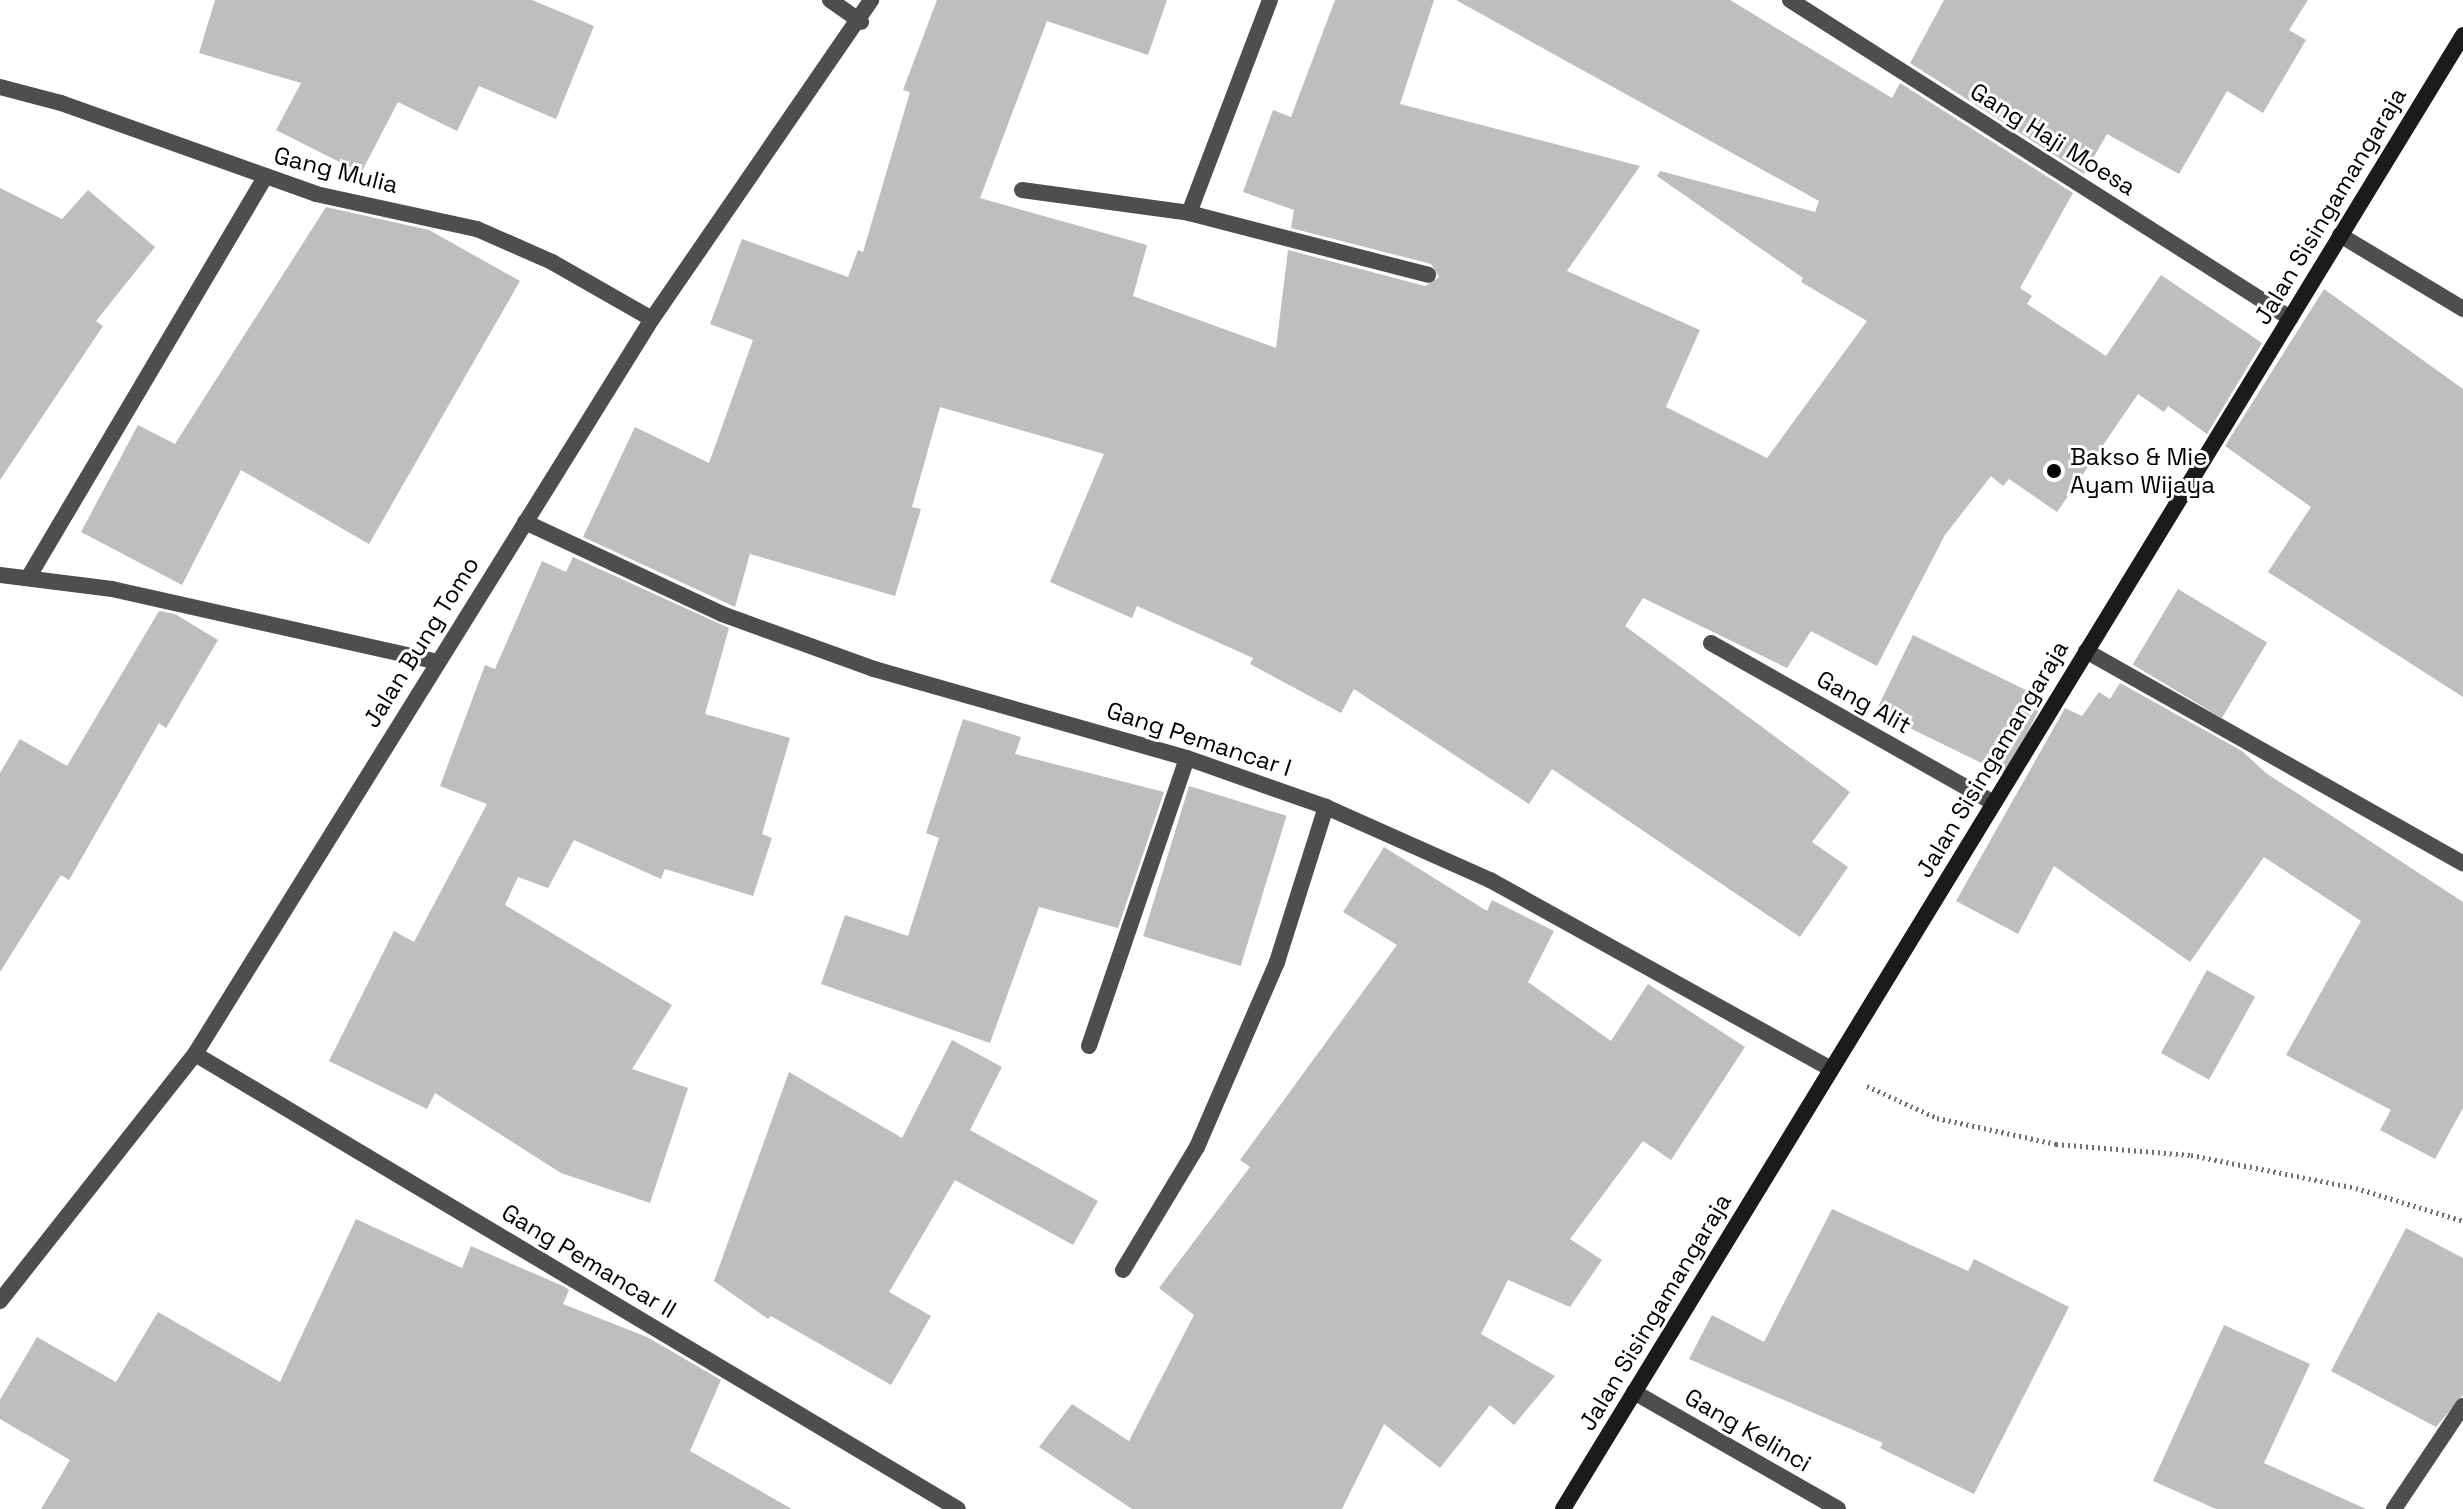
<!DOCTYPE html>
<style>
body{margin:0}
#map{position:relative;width:2463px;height:1509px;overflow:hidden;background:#fff;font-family:"Space Grotesk",sans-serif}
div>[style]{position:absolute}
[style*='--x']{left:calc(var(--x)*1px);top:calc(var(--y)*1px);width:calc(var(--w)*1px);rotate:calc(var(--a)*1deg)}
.building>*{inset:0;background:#bebebe;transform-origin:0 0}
.path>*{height:5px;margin-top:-2.5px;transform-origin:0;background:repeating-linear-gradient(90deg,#707070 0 2px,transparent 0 6px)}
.service>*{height:16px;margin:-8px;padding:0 8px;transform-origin:8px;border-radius:8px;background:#4e4e4e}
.minor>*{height:16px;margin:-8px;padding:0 8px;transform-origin:8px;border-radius:8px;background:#4e4e4e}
.tertiary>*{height:16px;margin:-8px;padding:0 8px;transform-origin:8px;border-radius:8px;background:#4e4e4e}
.secondary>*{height:16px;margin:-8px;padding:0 8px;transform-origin:8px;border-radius:8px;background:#1b1b1b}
.dots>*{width:22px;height:22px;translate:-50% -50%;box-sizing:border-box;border:4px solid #fff;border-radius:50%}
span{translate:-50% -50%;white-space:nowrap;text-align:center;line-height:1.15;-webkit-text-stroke:6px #fff;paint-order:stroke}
.street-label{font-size:24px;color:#000}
.poi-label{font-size:24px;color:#000}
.left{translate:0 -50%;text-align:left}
</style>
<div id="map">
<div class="building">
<i style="clip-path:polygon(215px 0,532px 0,594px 26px,556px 119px,479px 86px,457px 131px,398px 102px,361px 173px,276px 130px,301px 83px,199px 53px)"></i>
<i style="clip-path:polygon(937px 0,1167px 0,1148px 55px,1047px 21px,980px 198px,1147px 245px,1133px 296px,1276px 348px,1288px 250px,1425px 286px,1439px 277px,1431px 264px,1291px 228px,1294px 210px,1243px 192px,1273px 110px,1291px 117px,1335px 0,1434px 0,1400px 104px,1640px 166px,1567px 271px,1700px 330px,1666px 407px,1767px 458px,1867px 321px,1801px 282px,1803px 278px,1657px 176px,1660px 171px,1815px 212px,1819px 201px,1456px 0,1730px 0,1892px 98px,1900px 83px,2073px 193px,2020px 288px,2032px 296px,2027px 304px,2106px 356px,2161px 275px,2262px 343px,2207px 434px,2168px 406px,2164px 412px,2138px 394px,2057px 512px,2009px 479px,2003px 486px,1991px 476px,1945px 535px,1877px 666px,1811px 631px,1787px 668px,1643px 598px,1625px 626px,1850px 792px,1812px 842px,1848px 867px,1800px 937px,1552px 769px,1529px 804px,1354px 689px,1341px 713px,1250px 664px,1253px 658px,1137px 606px,1132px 618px,1050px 582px,1104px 454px,940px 407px,912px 507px,921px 509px,895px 596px,750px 554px,735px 607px,583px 537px,635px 427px,709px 463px,753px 340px,710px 324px,742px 239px,848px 277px,858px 250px,863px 252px,910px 92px,903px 90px)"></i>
<i style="clip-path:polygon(1944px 0,2308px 0,2289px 30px,2306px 40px,2263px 113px,2227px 91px,2179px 174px,2107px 134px,2084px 174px,1910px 63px)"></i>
<i style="clip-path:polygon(0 188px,62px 219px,88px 190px,155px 247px,96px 321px,103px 326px,0 480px)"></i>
<i style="clip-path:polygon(326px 207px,429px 230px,520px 281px,369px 544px,241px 470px,182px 585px,81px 532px,138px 425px,175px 444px)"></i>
<i style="clip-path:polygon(2324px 289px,2463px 389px,2463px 697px,2268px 572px,2311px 507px,2225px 446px)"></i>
<i style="clip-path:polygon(573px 557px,729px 628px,705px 714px,790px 738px,762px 834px,772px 838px,753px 896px,665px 869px,661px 879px,574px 840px,548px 888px,518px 877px,505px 905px,672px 1005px,632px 1069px,688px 1088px,650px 1203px,561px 1173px,435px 1093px,427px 1109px,329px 1061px,394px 931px,414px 942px,487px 804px,440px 786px,485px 665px,495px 669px,542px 561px,566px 572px)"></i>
<i style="left:2178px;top:589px;width:104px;height:88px;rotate:31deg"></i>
<i style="clip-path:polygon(159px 611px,175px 614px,218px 640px,166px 728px,159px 723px,69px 880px,61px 875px,0 972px,0 773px,20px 739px,67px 766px)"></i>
<i style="left:1913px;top:635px;width:146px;height:85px;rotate:26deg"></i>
<i style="clip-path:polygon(2120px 683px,2242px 751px,2266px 773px,2463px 902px,2463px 1108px,2435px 1159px,2380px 1130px,2391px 1110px,2286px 1055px,2361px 921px,2264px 857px,2190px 962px,2054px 866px,2018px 934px,1956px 901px,2065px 708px,2082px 716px,2099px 692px,2110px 699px)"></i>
<i style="clip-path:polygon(963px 719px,1021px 737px,1015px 754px,1164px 792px,1118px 928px,1039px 907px,990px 1043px,821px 984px,845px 915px,908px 936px,939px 838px,926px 833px)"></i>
<i style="left:1189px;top:786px;width:102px;height:157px;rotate:17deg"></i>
<i style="clip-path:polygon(1384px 847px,1487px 911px,1492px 900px,1554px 931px,1528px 982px,1611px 1041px,1648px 984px,1745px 1047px,1671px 1160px,1643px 1141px,1570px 1239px,1602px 1260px,1570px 1307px,1508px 1280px,1481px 1334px,1555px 1376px,1514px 1425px,1490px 1405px,1440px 1468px,1384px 1424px,1342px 1509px,1132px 1509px,1039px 1447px,1072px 1404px,1129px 1441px,1194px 1315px,1159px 1288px,1250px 1167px,1240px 1160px,1397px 945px,1343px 912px)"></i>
<i style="left:2207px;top:970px;width:55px;height:95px;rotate:29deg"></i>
<i style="clip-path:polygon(952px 1040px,1002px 1067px,970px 1130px,1098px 1201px,1073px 1245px,955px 1180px,889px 1292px,931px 1316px,891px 1385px,771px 1316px,768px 1319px,714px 1281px,789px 1072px,902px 1138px)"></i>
<i style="clip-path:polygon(1832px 1209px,1968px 1271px,1974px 1259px,2069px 1307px,1974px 1494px,1880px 1448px,1883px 1443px,1689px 1359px,1712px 1315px,1764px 1342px)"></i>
<i style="clip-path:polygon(356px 1219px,462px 1268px,471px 1246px,565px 1287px,569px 1290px,563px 1304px,647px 1337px,721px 1380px,690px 1451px,792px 1509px,41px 1509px,70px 1460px,0 1419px,0 1400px,37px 1337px,116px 1382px,158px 1312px,280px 1382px)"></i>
<i style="clip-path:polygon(2406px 1228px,2463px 1258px,2463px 1395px,2436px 1427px,2331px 1371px)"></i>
<i style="clip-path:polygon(2224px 1325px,2310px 1364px,2264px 1463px,2366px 1509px,2216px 1509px,2153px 1481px)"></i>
</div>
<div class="path">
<i style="--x:1867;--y:1086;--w:77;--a:24.6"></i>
<i style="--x:1937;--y:1118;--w:122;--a:12.3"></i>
<i style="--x:2056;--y:1144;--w:135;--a:4.7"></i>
<i style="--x:2191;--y:1155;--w:168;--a:11.3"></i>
<i style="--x:2356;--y:1188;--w:112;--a:17.1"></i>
</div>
<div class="service">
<i style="--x:830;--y:0;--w:38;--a:35"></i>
</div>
<div class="minor">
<i style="--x:1270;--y:0;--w:228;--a:110.8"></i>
<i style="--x:1189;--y:213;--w:247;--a:14.5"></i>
<i style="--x:1790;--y:0;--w:593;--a:32.46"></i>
<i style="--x:0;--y:87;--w:63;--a:14.7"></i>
<i style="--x:61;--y:103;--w:271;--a:19.6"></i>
<i style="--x:316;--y:194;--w:165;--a:12.3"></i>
<i style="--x:477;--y:229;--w:82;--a:23.7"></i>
<i style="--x:552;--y:262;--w:115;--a:29.7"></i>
<i style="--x:1022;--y:190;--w:169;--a:7.8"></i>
<i style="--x:2340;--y:235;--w:144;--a:31"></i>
<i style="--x:525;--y:522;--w:217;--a:25"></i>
<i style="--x:722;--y:614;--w:162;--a:19.9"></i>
<i style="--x:874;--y:669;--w:325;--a:15.9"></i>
<i style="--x:1187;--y:758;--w:147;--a:19.4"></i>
<i style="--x:1326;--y:807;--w:180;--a:24"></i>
<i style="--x:1490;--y:880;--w:390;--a:29"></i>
<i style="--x:0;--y:575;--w:113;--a:7.1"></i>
<i style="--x:112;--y:589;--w:331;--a:12.6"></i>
<i style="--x:28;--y:578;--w:465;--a:-59.4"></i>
<i style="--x:1711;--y:643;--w:325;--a:29.5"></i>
<i style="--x:2086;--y:651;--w:433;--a:29.4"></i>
<i style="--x:1089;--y:1046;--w:304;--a:-71.2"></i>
<i style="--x:195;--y:1054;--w:888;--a:30.81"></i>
<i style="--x:1123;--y:1270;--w:144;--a:-59"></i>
<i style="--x:1197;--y:1147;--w:202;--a:-66.6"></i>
<i style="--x:1277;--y:962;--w:163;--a:-72.5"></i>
<i style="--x:1634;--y:1392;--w:235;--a:29.8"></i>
<i style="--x:2394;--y:1509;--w:124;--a:-56.2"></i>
</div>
<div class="tertiary">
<i style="--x:0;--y:1301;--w:315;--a:-51.7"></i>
<i style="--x:195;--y:1054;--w:865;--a:-58.13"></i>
<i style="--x:652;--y:319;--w:387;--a:-55.5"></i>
</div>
<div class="secondary">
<i style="--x:1563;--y:1509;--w:1727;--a:-58.59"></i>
</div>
<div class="dots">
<i style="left:2054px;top:471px;background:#000"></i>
</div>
<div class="street-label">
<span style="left:2053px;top:139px;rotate:32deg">Gang Haji Moesa</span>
<span style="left:336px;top:170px;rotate:14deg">Gang Mulia</span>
<span style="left:2330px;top:206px;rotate:-59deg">Jalan Sisingamangaraja</span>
<span style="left:421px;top:642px;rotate:-58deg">Jalan Bung Tomo</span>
<span style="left:1864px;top:702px;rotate:29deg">Gang Alit</span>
<span style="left:1199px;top:739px;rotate:18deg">Gang Pemancar I</span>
<span style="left:1992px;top:759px;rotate:-59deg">Jalan Sisingamangaraja</span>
<span style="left:589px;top:1261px;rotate:31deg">Gang Pemancar II</span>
<span style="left:1655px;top:1312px;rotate:-59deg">Jalan Sisingamangaraja</span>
<span style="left:1748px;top:1430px;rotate:30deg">Gang Kelinci</span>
</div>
<div class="poi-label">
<span class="left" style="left:2070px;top:471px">Bakso &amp; Mie<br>Ayam Wijaya</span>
</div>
</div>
